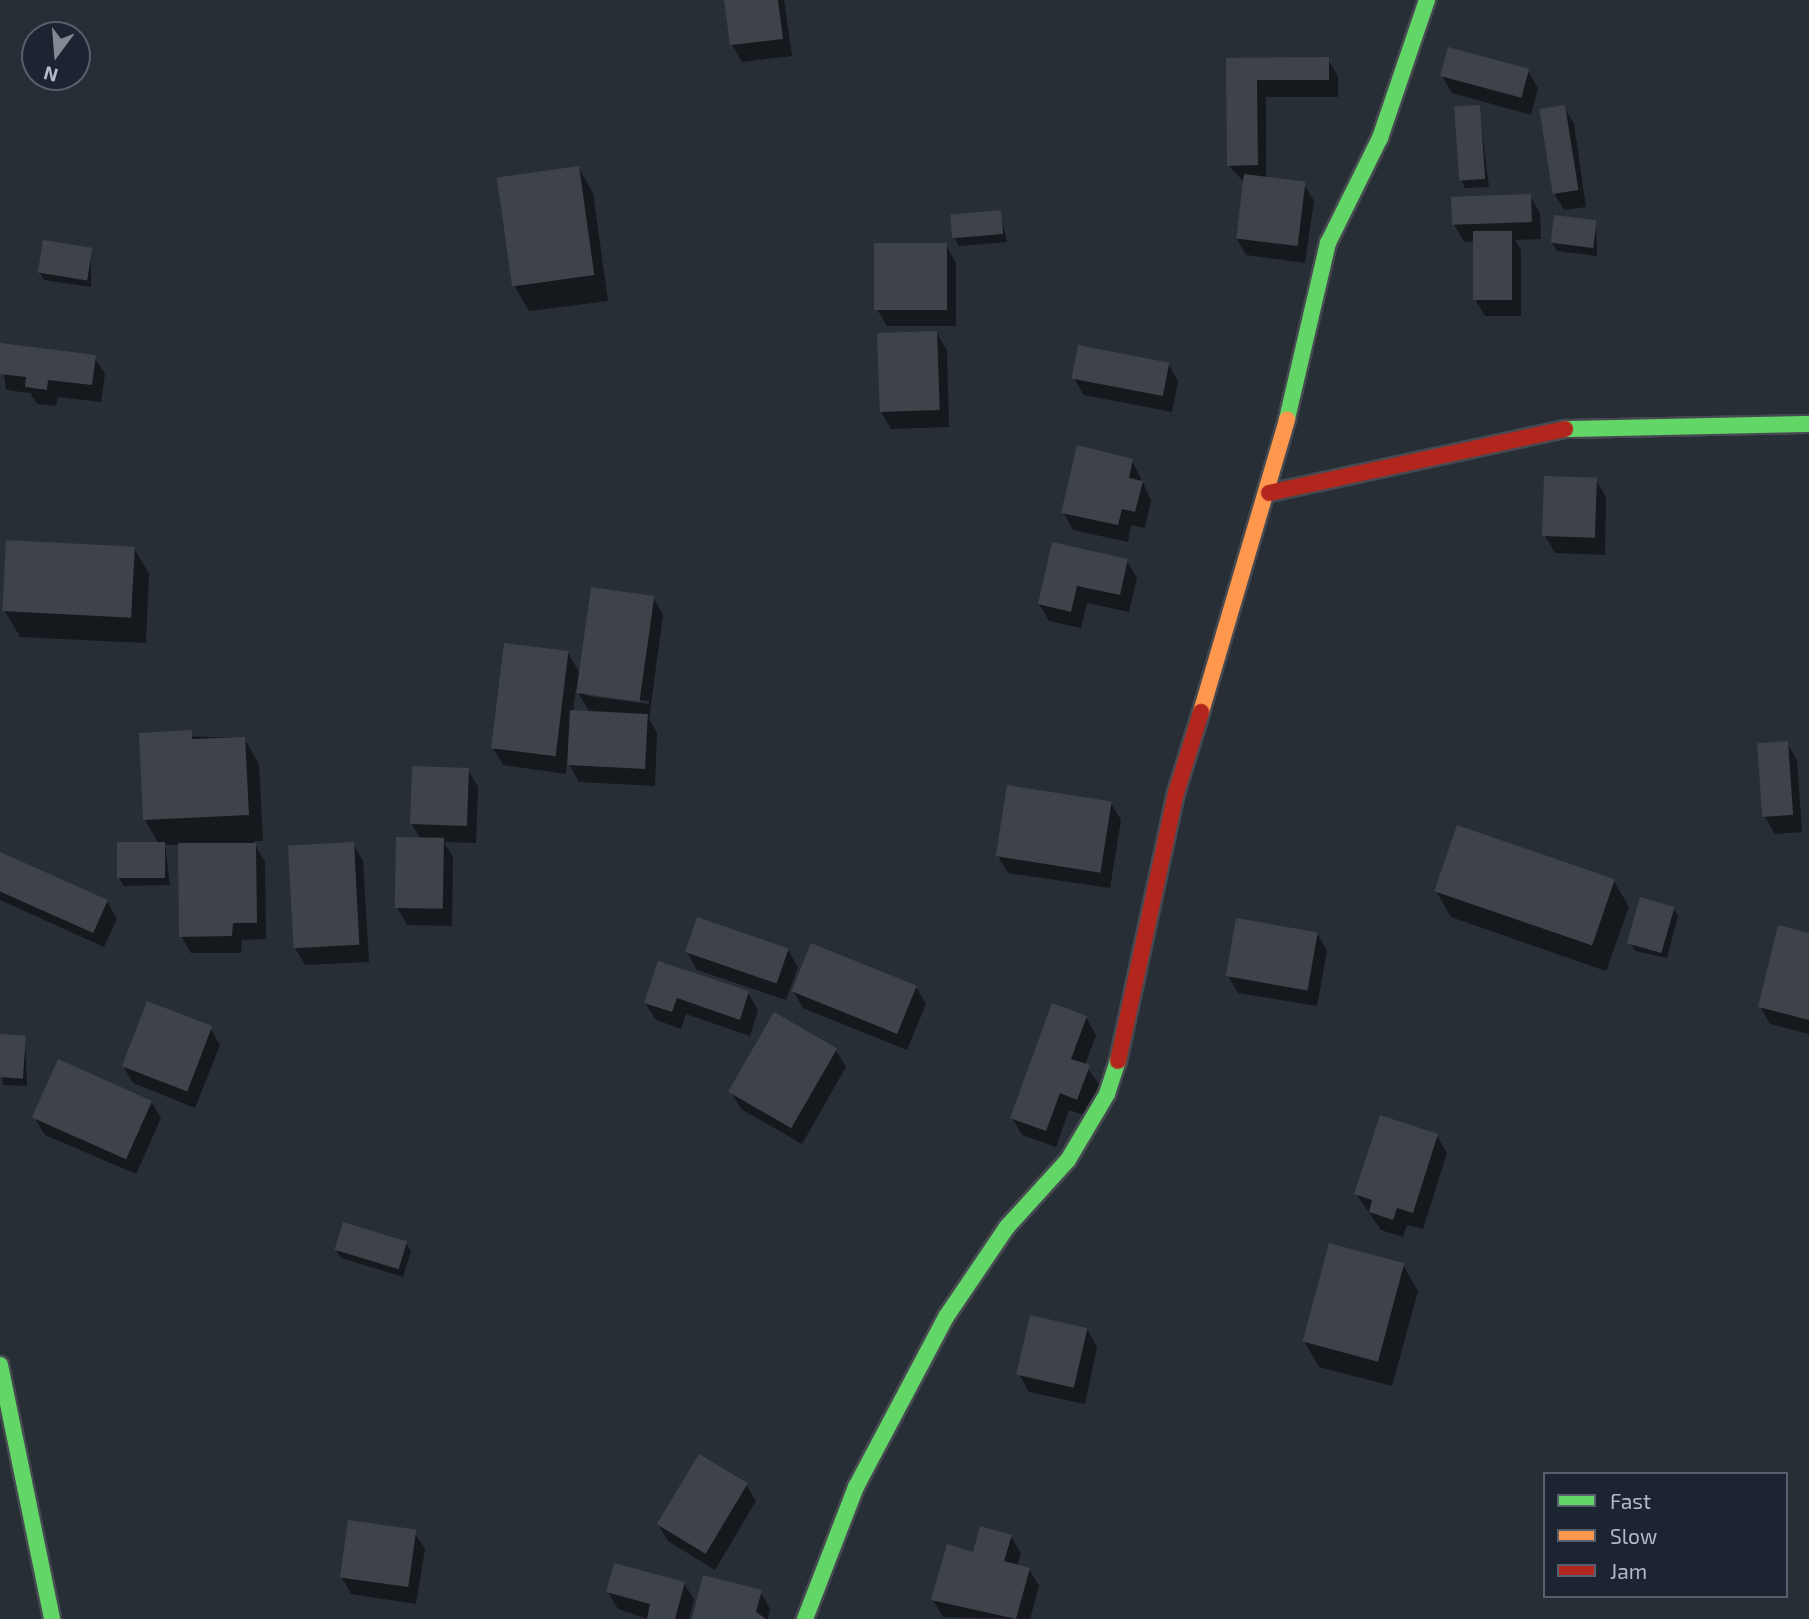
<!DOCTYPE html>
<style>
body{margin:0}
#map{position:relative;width:1809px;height:1619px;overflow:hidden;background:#282e35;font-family:"Exo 2",sans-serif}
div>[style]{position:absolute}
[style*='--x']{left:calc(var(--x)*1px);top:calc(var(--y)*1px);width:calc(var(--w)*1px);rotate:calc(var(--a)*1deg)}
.shadow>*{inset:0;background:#0007}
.building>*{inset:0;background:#3d4349;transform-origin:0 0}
.roads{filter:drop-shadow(2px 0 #464a50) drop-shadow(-2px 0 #464a50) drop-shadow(0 2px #464a50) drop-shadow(0 -2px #464a50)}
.fast>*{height:16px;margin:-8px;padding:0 8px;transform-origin:8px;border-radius:8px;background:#63d668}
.slow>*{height:16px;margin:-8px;padding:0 8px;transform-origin:8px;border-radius:8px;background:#ff974d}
.jam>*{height:16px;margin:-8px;padding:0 8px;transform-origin:8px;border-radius:8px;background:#b3261e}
span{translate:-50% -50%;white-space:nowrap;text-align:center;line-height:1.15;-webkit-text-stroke:7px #1b2430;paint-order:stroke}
.legend{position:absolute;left:1543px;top:1472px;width:245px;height:126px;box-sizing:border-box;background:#1b2430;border:2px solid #57606c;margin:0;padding:9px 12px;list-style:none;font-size:21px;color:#b1bac7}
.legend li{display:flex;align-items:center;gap:14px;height:35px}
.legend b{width:35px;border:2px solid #57606c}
.north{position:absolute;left:21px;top:21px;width:70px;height:70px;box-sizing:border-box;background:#1b2430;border:2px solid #57606c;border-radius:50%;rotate:196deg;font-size:19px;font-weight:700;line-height:28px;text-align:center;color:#b1bac7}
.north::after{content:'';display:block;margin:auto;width:24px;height:32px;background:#818994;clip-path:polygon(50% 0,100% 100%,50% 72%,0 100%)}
</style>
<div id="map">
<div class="shadow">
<i style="clip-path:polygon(726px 0,784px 0,792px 56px,742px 62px,732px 45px)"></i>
<i style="clip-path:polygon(1328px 59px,1338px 77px,1338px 97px,1266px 97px,1266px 179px,1304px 184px,1314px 201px,1305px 263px,1246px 255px,1236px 237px,1244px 182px,1228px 165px,1228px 60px)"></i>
<i style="clip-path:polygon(1528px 71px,1538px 88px,1531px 115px,1452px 93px,1442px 76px)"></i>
<i style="clip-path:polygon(1479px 107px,1489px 187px,1465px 188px,1461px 180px)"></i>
<i style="clip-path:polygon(1564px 107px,1574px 124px,1586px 207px,1564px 210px,1554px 193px)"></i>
<i style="clip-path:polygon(578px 167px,593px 193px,608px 301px,529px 311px,514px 285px)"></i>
<i style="clip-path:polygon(1530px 196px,1540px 213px,1541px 239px,1515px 240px,1521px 250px,1521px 316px,1485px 316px,1475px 299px,1475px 241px,1464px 242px,1454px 224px)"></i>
<i style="clip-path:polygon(1000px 212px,1007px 242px,959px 246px,954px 237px)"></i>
<i style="clip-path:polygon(1596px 222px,1597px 256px,1557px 251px,1552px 243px)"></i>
<i style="clip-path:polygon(946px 245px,956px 263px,956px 326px,887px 326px,877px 309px)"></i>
<i style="clip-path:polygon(91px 249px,91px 287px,44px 280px,39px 271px)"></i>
<i style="clip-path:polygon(936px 332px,947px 350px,949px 427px,891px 429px,881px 412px)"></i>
<i style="clip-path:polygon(0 345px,94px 357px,105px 374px,101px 402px,58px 397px,56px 406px,37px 404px,30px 393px,6px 390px)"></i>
<i style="clip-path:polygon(1168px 364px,1178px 381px,1172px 412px,1084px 395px,1074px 378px)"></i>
<i style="clip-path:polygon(1132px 460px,1151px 500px,1145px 528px,1131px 525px,1128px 542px,1073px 530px,1063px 512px)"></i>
<i style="clip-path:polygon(1596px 480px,1606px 497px,1605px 555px,1555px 553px,1545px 536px)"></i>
<i style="clip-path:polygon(134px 548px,149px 574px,146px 643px,20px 637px,5px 611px)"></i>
<i style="clip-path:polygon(1127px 561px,1137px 578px,1129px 612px,1087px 603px,1081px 628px,1049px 621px,1039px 604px)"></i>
<i style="clip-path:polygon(evenodd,653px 597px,663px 615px,649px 719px,657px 733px,655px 786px,579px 782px,567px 761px,566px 774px,503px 765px,493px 748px,568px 653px,581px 675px,653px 597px,576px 689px,590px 713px,573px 712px,576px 689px,653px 597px,588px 693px,649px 701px,649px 704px,588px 696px,588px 693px)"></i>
<i style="clip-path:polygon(140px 735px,244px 738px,259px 764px,263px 841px,253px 841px,265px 862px,266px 939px,242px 940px,241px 953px,191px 953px,181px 936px,180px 845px,165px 845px,170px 885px,124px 886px,119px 878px,159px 844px,145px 820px)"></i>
<i style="clip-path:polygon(1787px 743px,1797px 760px,1802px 832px,1775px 834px,1765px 817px)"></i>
<i style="clip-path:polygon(468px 770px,478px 787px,476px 843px,444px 842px,453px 857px,452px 926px,407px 925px,397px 907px,421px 839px,411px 823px)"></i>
<i style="clip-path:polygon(1111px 803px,1121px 820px,1110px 888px,1008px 873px,998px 856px)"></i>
<i style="clip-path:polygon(353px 844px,363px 861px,369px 962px,305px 965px,295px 948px)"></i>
<i style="clip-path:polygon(0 854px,107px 901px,117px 919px,104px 947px,0 900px)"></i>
<i style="clip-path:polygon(1614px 881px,1629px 907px,1606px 971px,1451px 917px,1436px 891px)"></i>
<i style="clip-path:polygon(1673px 908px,1678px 916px,1667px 958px,1635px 951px,1630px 942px)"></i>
<i style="clip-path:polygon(1317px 933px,1327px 951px,1317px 1006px,1238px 993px,1228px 976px)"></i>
<i style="clip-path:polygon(1809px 934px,1809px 1034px,1770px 1024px,1760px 1006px)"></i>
<i style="clip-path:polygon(788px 950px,798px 967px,786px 1000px,697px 970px,687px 952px)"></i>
<i style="clip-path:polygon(659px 963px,748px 993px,758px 1010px,750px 1036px,686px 1014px,681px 1029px,656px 1020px,645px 1003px)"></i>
<i style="clip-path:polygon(916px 987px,926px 1004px,907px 1050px,803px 1008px,793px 991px)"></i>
<i style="clip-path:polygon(1086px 1017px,1096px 1035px,1085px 1065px,1099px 1084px,1087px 1116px,1069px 1110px,1056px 1147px,1022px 1135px,1012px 1117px)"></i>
<i style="clip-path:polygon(210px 1028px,220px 1045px,195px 1108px,133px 1083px,123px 1066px)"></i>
<i style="clip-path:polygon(25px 1038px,27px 1086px,3px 1085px,0 1052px)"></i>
<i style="clip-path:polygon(836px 1050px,846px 1067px,802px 1144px,741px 1109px,731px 1092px)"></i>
<i style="clip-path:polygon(151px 1101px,161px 1118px,136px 1174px,45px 1135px,35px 1118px)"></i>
<i style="clip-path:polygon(1437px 1136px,1447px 1153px,1423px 1229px,1407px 1225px,1403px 1237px,1381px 1230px,1356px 1194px)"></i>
<i style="clip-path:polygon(406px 1243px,411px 1251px,403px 1277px,341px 1258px,336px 1250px)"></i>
<i style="clip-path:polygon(1403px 1265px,1418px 1291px,1392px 1386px,1319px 1367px,1304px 1341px)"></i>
<i style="clip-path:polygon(1087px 1329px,1097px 1347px,1085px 1404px,1029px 1392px,1019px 1374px)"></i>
<i style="clip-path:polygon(746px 1484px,756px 1501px,715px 1570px,668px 1541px,658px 1524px)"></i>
<i style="clip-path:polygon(414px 1532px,425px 1549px,416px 1604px,351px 1594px,341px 1576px)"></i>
<i style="clip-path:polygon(1011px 1536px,1021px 1554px,1017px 1566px,1029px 1569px,1039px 1586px,1030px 1619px,943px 1617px,933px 1600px,974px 1554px)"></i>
<i style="clip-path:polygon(684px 1583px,694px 1600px,689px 1619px,648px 1619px,618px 1609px,608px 1592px)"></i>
<i style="clip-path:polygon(760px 1591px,770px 1609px,768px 1619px,694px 1619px)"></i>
</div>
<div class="building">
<i style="clip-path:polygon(724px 0,778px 0,783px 39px,730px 45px)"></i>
<i style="left:1448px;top:47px;width:84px;height:30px;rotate:15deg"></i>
<i style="clip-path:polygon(1329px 57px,1329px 80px,1257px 80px,1258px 165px,1227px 166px,1226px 58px)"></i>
<i style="left:1480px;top:105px;width:74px;height:26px;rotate:86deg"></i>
<i style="left:1565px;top:105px;width:86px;height:26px;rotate:81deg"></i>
<i style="left:579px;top:166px;width:110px;height:83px;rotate:82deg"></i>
<i style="left:1244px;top:174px;width:62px;height:65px;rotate:7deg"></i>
<i style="left:1531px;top:194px;width:28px;height:80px;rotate:88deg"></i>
<i style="left:1001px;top:210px;width:24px;height:51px;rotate:85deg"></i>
<i style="left:1554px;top:215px;width:43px;height:28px;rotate:7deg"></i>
<i style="left:1473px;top:231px;width:39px;height:69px"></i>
<i style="left:43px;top:240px;width:50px;height:33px;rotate:9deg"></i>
<i style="left:947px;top:243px;width:67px;height:73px;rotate:90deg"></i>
<i style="left:937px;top:331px;width:79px;height:60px;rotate:88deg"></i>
<i style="clip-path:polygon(0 343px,96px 355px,92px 385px,48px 380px,47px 390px,25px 387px,26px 377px,0 374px)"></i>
<i style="left:1078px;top:345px;width:93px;height:34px;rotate:11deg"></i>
<i style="clip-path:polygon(1077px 445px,1133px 459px,1129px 478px,1143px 481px,1135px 512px,1122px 509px,1118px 525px,1061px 513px)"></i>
<i style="left:1544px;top:476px;width:53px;height:60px;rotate:2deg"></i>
<i style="left:6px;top:540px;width:129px;height:71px;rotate:3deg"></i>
<i style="clip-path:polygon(1052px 542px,1128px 559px,1120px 595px,1077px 586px,1071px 612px,1038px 604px)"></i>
<i style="left:591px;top:587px;width:64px;height:107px;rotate:8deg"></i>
<i style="left:504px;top:643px;width:65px;height:106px;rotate:7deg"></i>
<i style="left:570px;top:710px;width:78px;height:55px;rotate:3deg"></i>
<i style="clip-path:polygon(192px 730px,192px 739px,245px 737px,249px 815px,143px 820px,139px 733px)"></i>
<i style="left:1788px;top:741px;width:74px;height:31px;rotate:86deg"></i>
<i style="left:412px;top:766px;width:57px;height:58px;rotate:2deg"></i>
<i style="left:1007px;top:785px;width:106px;height:72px;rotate:9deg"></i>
<i style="left:1457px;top:825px;width:167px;height:70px;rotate:19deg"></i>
<i style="left:396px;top:837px;width:48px;height:71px;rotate:1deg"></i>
<i style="left:117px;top:842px;width:48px;height:36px"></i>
<i style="left:354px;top:842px;width:103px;height:66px;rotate:87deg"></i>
<i style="clip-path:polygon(178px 843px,256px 843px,257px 923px,233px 923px,232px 936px,179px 937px)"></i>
<i style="left:0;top:852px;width:118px;height:36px;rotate:24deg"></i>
<i style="left:1640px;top:897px;width:36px;height:48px;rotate:16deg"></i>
<i style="left:697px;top:917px;width:97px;height:37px;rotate:19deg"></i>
<i style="left:1236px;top:918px;width:83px;height:59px;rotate:10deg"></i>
<i style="clip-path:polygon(1778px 925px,1809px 933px,1809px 1020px,1758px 1007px)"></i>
<i style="left:811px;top:943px;width:114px;height:52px;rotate:22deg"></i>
<i style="clip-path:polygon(658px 961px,749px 991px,740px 1020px,677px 998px,672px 1012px,644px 1003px)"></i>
<i style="left:147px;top:1001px;width:70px;height:70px;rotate:21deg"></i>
<i style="clip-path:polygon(1052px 1003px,1087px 1016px,1071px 1059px,1090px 1065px,1077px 1100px,1060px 1093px,1046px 1131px,1010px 1118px)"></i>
<i style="left:774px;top:1012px;width:73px;height:92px;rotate:30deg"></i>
<i style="left:0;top:1034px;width:26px;height:43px;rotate:4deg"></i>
<i style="left:58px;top:1059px;width:103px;height:64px;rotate:24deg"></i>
<i style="clip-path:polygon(1380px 1115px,1438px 1134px,1413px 1213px,1397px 1208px,1393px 1220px,1369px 1212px,1372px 1200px,1354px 1194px)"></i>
<i style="left:343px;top:1222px;width:67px;height:29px;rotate:17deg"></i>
<i style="left:1329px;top:1243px;width:78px;height:102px;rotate:15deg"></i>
<i style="left:1030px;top:1315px;width:59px;height:61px;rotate:13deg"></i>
<i style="left:699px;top:1454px;width:57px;height:82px;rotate:31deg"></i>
<i style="left:348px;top:1520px;width:69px;height:58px;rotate:8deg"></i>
<i style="clip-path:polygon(980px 1526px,1012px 1535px,1004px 1561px,1030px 1568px,1016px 1619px,931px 1600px,947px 1544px,973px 1552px)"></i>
<i style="clip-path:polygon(614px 1563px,685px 1582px,675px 1619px,647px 1619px,650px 1604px,606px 1592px)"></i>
<i style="clip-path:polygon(703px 1575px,762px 1590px,756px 1612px,766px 1619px,692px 1619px)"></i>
</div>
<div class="roads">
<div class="fast">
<i style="--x:1287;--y:419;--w:181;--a:-76.9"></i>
<i style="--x:1328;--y:243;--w:117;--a:-63.7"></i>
<i style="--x:1380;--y:138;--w:146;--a:-71.2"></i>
<i style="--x:1565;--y:429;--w:244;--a:-1.2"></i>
<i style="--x:0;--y:1365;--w:259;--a:78.4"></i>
<i style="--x:805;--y:1619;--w:142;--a:-68.9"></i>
<i style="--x:856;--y:1487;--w:192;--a:-62.1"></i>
<i style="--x:946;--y:1317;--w:109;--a:-55.9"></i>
<i style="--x:1007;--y:1227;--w:91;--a:-47.7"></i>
<i style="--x:1068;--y:1160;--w:77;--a:-59.4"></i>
<i style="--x:1107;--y:1094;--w:35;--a:-72"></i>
</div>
<div class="slow">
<i style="--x:1201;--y:712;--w:305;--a:-73.6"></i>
</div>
<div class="jam">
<i style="--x:1269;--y:493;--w:303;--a:-12.2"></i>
<i style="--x:1118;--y:1061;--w:274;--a:-77.8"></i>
<i style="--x:1176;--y:793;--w:85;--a:-72.8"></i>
</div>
</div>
<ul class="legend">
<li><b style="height:9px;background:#63d668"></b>Fast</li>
<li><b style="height:9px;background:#ff974d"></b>Slow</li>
<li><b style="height:9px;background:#b3261e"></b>Jam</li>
</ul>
<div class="north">N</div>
</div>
